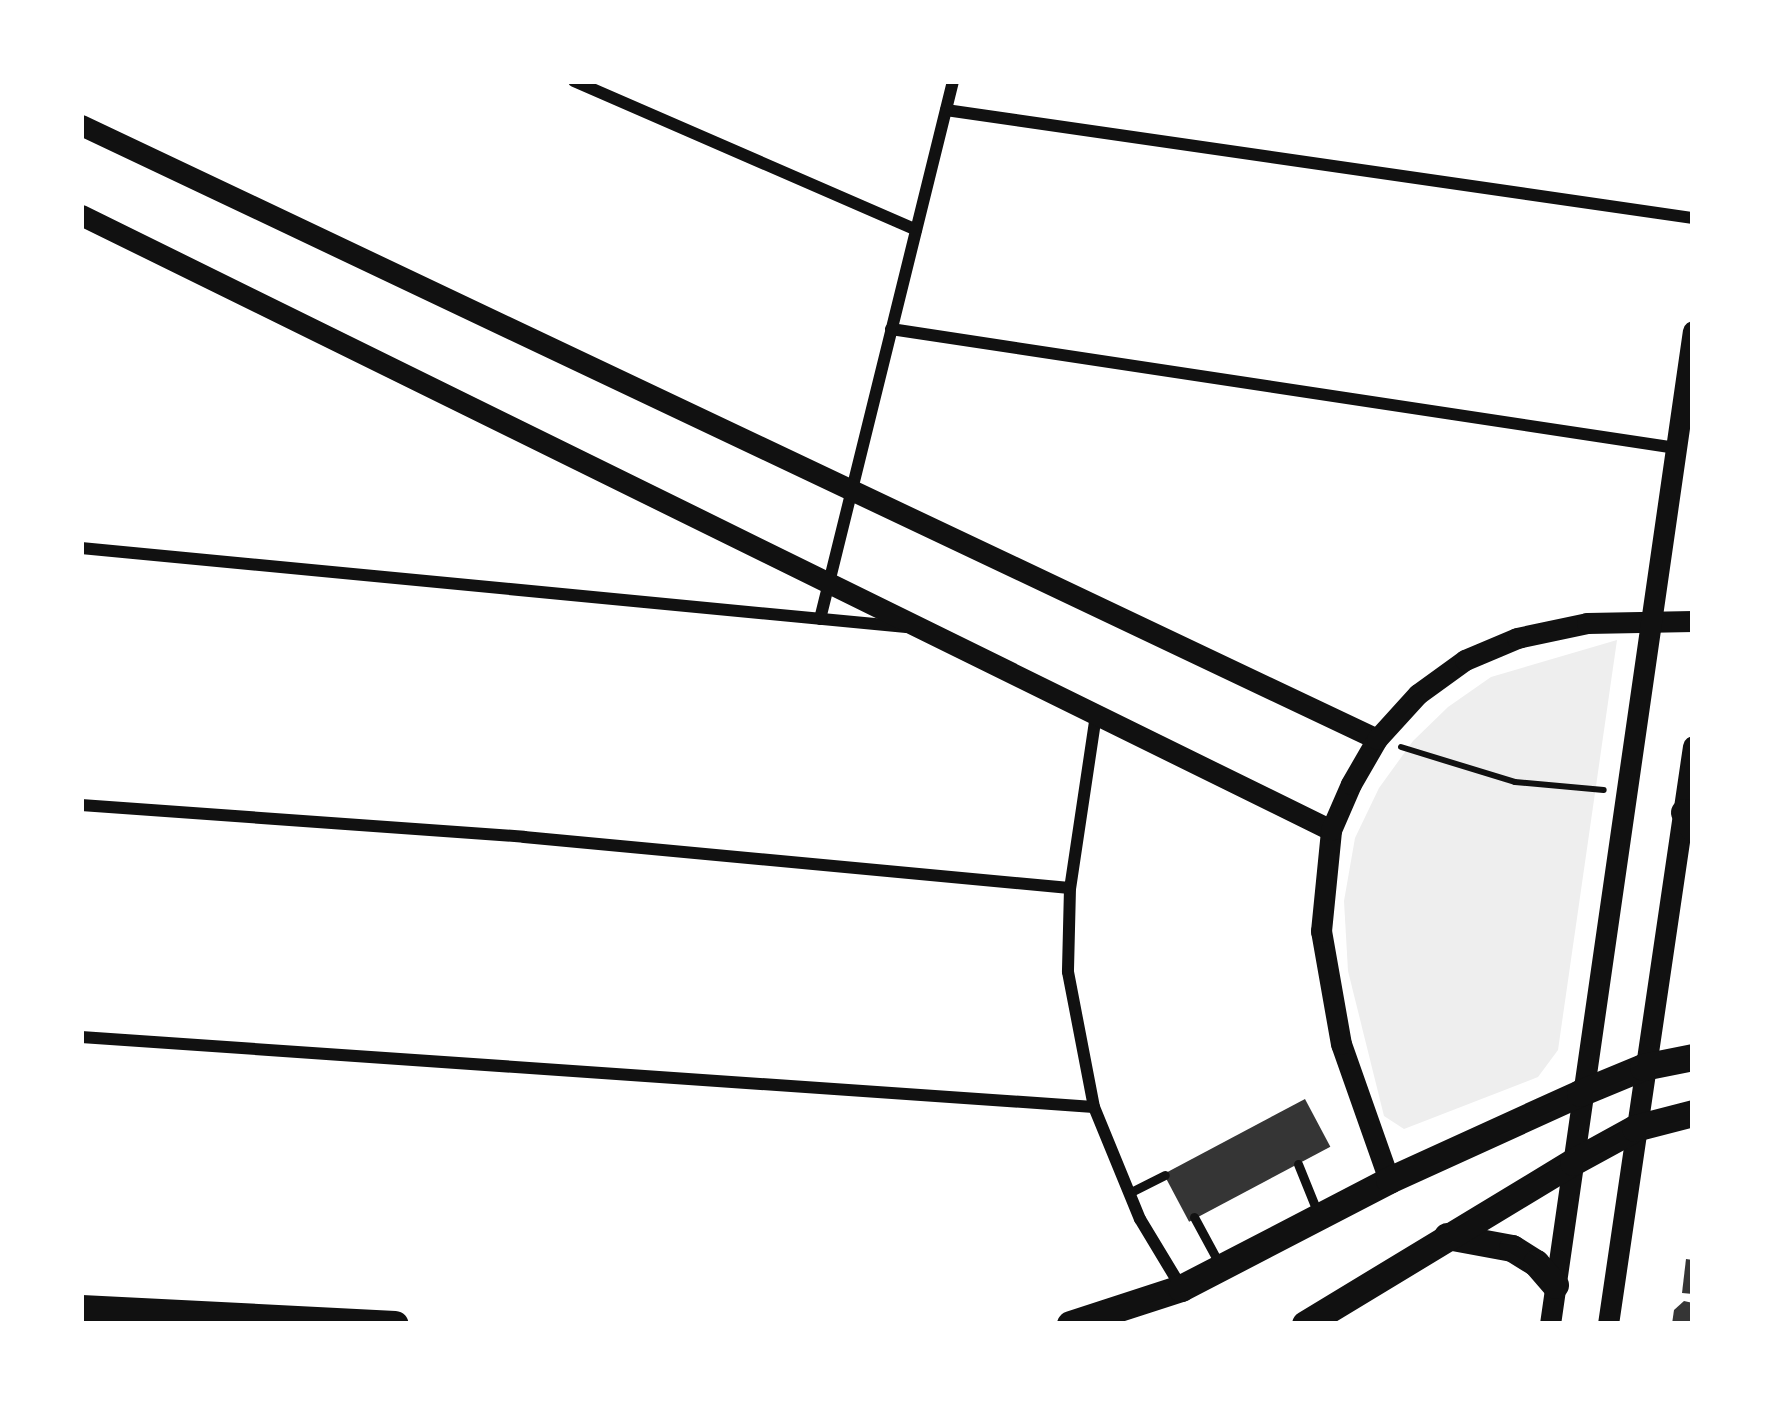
<!DOCTYPE html>
<style>
body{margin:0}
#map{position:relative;width:1774px;height:1405px;overflow:hidden;background:#fff;font-family:Inter,sans-serif}
div>[style]{position:absolute}
[style*='--x']{left:calc(var(--x)*1px);top:calc(var(--y)*1px);width:calc(var(--w)*1px);rotate:calc(var(--a)*1deg)}
.green>*{inset:0;background:#eee}
.building>*{inset:0;background:#353535;transform-origin:0 0}
.path>*{height:6px;margin:-3px;padding:0 3px;transform-origin:3px;border-radius:3px;background:#111}
.service>*{height:9px;margin:-4.5px;padding:0 4.5px;transform-origin:4.5px;border-radius:4.5px;background:#111}
.minor>*{height:12px;margin:-6px;padding:0 6px;transform-origin:6px;border-radius:6px;background:#111}
.tertiary>*{height:21px;margin:-10.5px;padding:0 10.5px;transform-origin:10.5px;border-radius:10.5px;background:#111}
.primary>*{height:27px;margin:-13.5px;padding:0 13.5px;transform-origin:13.5px;border-radius:13.5px;background:#111}
span{translate:-50% -50%;white-space:nowrap;text-align:center;line-height:1.15;-webkit-text-stroke:10px #fff;paint-order:stroke}
.frame{position:absolute;inset:0;border:84px solid #fff;pointer-events:none}
</style>
<div id="map">
<div class="green">
<i style="clip-path:polygon(1617px 640px,1558px 1050px,1538px 1077px,1404px 1129px,1384px 1116px,1348px 971px,1344px 901px,1355px 838px,1379px 788px,1413px 741px,1448px 707px,1491px 677px)"></i>
</div>
<div class="building">
<i style="left:1305px;top:1099px;width:54px;height:160px;rotate:62deg"></i>
<i style="clip-path:polygon(1686px 1259px,1693px 1260px,1693px 1294px,1682px 1293px)"></i>
<i style="clip-path:polygon(1684px 1301px,1693px 1303px,1693px 1324px,1672px 1324px,1674px 1310px)"></i>
</div>
<div class="path">
<i style="--x:1401;--y:747;--w:119;--a:17.1"></i>
<i style="--x:1515;--y:782;--w:89;--a:5.1"></i>
</div>
<div class="service">
<i style="--x:1298;--y:1164;--w:51;--a:68"></i>
<i style="--x:1129;--y:1193;--w:40;--a:-26.6"></i>
<i style="--x:1194;--y:1217;--w:55;--a:61.6"></i>
</div>
<div class="minor">
<i style="--x:574;--y:81;--w:373;--a:23.5"></i>
<i style="--x:946;--y:110;--w:755;--a:8.23"></i>
<i style="--x:891;--y:329;--w:794;--a:8.62"></i>
<i style="--x:81;--y:548;--w:829;--a:5.47"></i>
<i style="--x:820;--y:619;--w:554;--a:-76.11"></i>
<i style="--x:1096;--y:715;--w:175;--a:98.5"></i>
<i style="--x:1070;--y:888;--w:84;--a:91.4"></i>
<i style="--x:1068;--y:972;--w:137;--a:79.1"></i>
<i style="--x:1094;--y:1107;--w:121;--a:67.7"></i>
<i style="--x:1140;--y:1219;--w:79;--a:58.9"></i>
<i style="--x:81;--y:805;--w:444;--a:4.1"></i>
<i style="--x:524;--y:837;--w:548;--a:5.34"></i>
<i style="--x:81;--y:1037;--w:1015;--a:3.95"></i>
</div>
<div class="tertiary">
<i style="--x:81;--y:125;--w:1434;--a:25.35"></i>
<i style="--x:81;--y:215;--w:1393;--a:26.2"></i>
<i style="--x:1389;--y:1180;--w:144;--a:-109.4"></i>
<i style="--x:1341;--y:1044;--w:115;--a:-100"></i>
<i style="--x:1321;--y:931;--w:101;--a:-84.3"></i>
<i style="--x:1331;--y:830;--w:50;--a:-66.5"></i>
<i style="--x:1351;--y:784;--w:52;--a:-60"></i>
<i style="--x:1377;--y:739;--w:61;--a:-47.7"></i>
<i style="--x:1418;--y:694;--w:58;--a:-35.9"></i>
<i style="--x:1465;--y:660;--w:56;--a:-22.9"></i>
<i style="--x:1517;--y:638;--w:72;--a:-12.1"></i>
<i style="--x:1587;--y:623;--w:106;--a:-1.1"></i>
<i style="--x:1550;--y:1324;--w:1003;--a:-81.81"></i>
<i style="--x:1608;--y:1324;--w:584;--a:-81.63"></i>
</div>
<div class="primary">
<i style="--x:1684;--y:812;--w:18;--a:61"></i>
<i style="--x:1447;--y:1236;--w:66;--a:10.5"></i>
<i style="--x:1512;--y:1248;--w:28;--a:32"></i>
<i style="--x:1536;--y:1263;--w:29;--a:49"></i>
<i style="--x:81;--y:1308;--w:314;--a:2.9"></i>
<i style="--x:1070;--y:1324;--w:117;--a:-18"></i>
<i style="--x:1181;--y:1288;--w:234;--a:-27.4"></i>
<i style="--x:1389;--y:1180;--w:210;--a:-24.5"></i>
<i style="--x:1580;--y:1093;--w:68;--a:-22.4"></i>
<i style="--x:1643;--y:1067;--w:51;--a:-11.3"></i>
<i style="--x:1305;--y:1324;--w:313;--a:-31.2"></i>
<i style="--x:1573;--y:1162;--w:71;--a:-28.7"></i>
<i style="--x:1635;--y:1128;--w:60;--a:-14.5"></i>
</div>
<div class="frame"></div>
</div>
